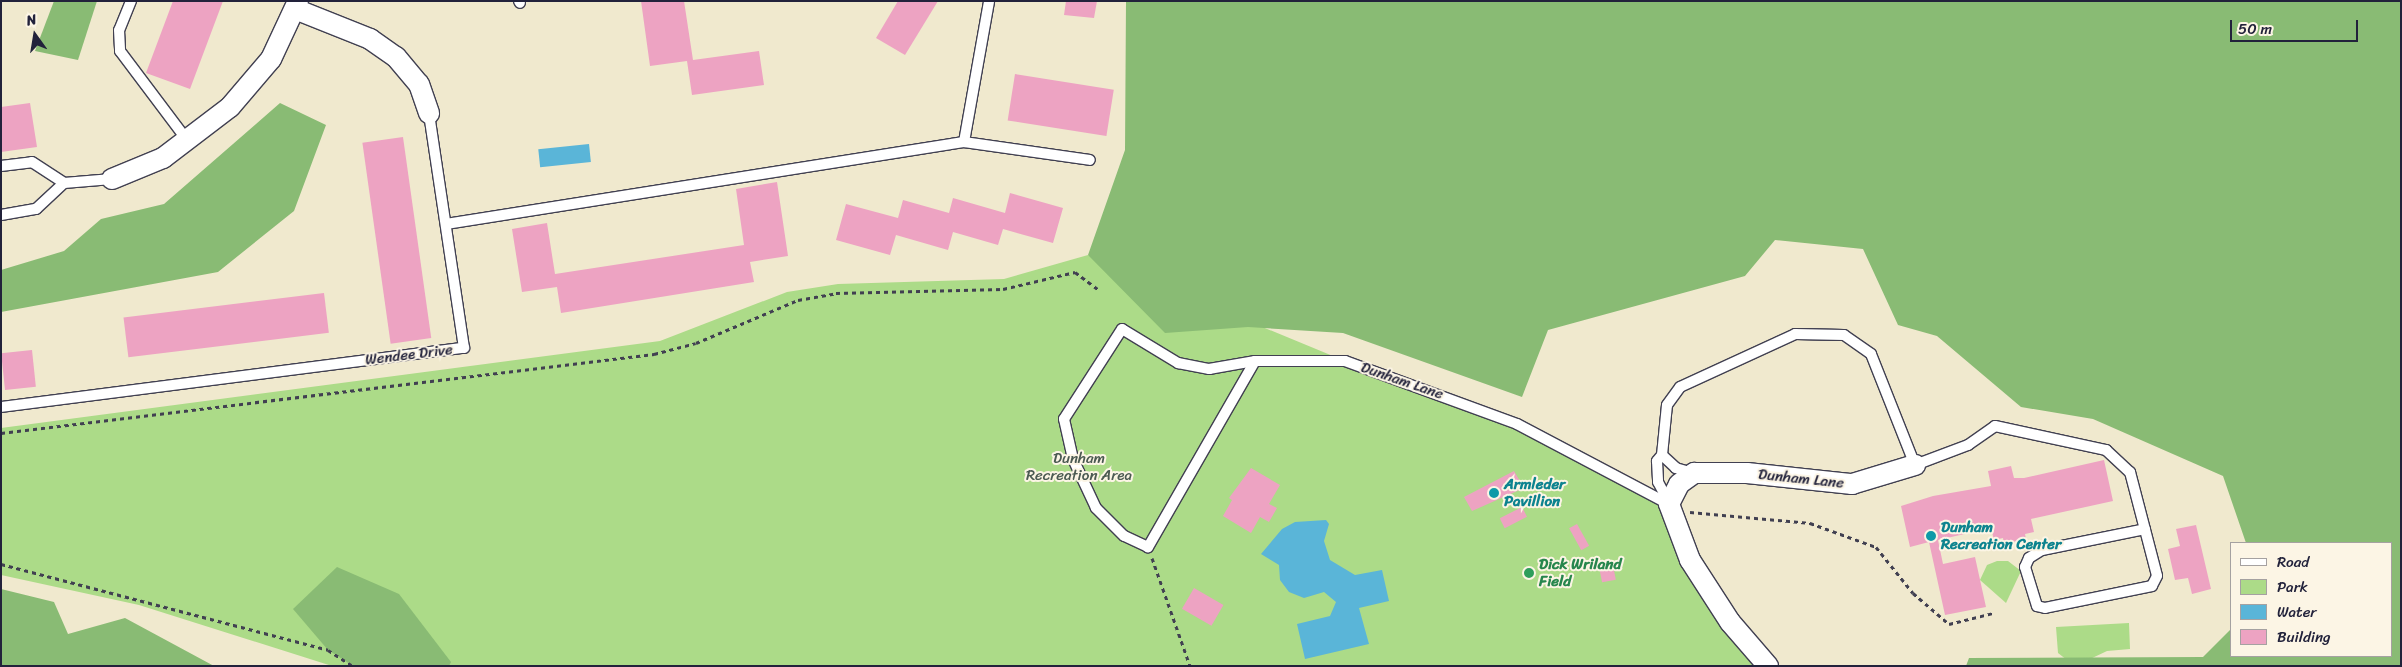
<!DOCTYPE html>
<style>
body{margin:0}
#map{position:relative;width:2402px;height:667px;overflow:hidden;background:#f0e9ce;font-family:Sriracha,sans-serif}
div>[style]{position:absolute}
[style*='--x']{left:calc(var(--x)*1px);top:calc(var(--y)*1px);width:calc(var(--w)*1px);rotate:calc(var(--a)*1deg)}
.green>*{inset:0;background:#acdb88}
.forest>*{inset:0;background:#89bb74}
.water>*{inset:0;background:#5ab5d8;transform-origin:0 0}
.building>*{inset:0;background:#eda3c2;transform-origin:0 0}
.path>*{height:3px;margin-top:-1.5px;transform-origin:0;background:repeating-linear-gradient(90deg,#414051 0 4px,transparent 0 8px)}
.roads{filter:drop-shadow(1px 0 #414051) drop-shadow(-1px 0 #414051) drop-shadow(0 1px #414051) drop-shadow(0 -1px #414051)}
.service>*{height:10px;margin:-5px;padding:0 5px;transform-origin:5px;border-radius:5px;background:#fff}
.minor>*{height:20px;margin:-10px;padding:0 10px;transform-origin:10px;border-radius:10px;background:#fff}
.dots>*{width:14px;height:14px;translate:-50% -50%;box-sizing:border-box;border:2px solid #fcf5e5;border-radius:50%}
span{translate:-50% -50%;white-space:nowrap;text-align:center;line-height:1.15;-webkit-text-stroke:4px #fcf5e5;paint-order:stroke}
.street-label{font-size:15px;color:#22223b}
.park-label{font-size:15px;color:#4b5a52}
.culture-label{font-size:15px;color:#0d838f;font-weight:700}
.left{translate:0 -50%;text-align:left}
.leisure-label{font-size:15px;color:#27864d;font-weight:700}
.frame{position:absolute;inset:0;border:2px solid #22223b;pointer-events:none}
.legend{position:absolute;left:2230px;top:542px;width:162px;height:115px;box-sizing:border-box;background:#fcf5e5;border:1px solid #a5a1a1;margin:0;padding:6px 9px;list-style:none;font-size:15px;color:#22223b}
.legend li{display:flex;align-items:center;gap:10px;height:25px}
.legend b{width:25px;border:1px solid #a5a1a1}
.north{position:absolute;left:10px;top:10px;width:50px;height:50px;-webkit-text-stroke:4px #fcf5e5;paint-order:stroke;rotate:347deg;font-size:14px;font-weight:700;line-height:20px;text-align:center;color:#22223b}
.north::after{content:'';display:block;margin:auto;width:18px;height:22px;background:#22223b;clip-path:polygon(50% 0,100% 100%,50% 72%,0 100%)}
.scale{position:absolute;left:2230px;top:20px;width:128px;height:22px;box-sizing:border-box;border:2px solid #22223b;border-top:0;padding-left:6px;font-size:15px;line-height:18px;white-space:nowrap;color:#22223b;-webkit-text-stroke:4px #fcf5e5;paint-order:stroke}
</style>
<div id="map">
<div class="green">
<i style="clip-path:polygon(1088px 255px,1345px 361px,1517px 424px,1669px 504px,1768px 666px,332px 666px,139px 605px,1px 575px,1px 428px,660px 341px,787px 292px,838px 284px,1004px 279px)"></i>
<i style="clip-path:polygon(1997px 561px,2008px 561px,2021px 571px,2006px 603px,1980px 580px,1987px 565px)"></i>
<i style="clip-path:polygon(2129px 623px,2130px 649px,2107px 651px,2088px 660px,2067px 660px,2058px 653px,2056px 627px)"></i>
</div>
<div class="forest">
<i style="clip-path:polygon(54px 1px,97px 1px,78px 60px,35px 51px)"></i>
<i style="clip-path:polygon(1126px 1px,2401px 1px,2401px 666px,1966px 666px,1969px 658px,2203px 657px,2231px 629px,2231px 656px,2391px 656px,2391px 543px,2246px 543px,2223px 476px,2093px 419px,2021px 407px,1937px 336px,1898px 325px,1863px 249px,1775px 240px,1745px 276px,1548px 330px,1522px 397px,1343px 333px,1248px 327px,1165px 333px,1088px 255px,1125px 150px)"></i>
<i style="clip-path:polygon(280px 103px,326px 125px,294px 211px,218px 272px,1px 312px,1px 270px,64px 251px,101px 219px,164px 204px)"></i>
<i style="clip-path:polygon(337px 567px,399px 594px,451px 662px,449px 666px,353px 666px,328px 650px,293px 609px)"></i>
<i style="clip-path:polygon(1px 589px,54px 602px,68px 634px,125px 618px,214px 666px,1px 666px)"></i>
</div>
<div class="water">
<i style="left:589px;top:144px;width:18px;height:51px;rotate:84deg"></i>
<i style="clip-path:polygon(1326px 520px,1329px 524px,1324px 541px,1330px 560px,1355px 575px,1382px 570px,1389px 601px,1359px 608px,1369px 644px,1305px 659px,1297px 624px,1330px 616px,1336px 602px,1324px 592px,1304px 598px,1289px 592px,1280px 580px,1279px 565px,1261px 554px,1282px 529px,1295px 522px)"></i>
</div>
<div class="building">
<i style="clip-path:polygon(173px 1px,223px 1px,190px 89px,146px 73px)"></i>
<i style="clip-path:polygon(641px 1px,684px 1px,693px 60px,759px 51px,764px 85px,692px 95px,687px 61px,650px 66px)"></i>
<i style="clip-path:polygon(898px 1px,938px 1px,905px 55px,876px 38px)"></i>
<i style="clip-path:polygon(1066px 1px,1097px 1px,1094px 18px,1064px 15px)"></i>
<i style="left:1015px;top:74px;width:100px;height:47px;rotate:9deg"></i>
<i style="clip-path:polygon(30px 103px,37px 147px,1px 152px,1px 107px)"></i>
<i style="left:403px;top:137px;width:203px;height:41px;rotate:82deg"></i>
<i style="clip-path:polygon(777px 182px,788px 256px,750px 262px,754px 282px,561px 313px,557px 287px,522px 292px,512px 229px,547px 223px,555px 274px,744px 245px,736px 189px)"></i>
<i style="clip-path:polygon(1010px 193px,1063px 208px,1053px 243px,1003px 229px,998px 245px,953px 232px,948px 250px,896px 235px,890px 255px,836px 240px,846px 204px,898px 218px,903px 200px,949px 213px,953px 198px,1005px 213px)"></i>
<i style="left:324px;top:293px;width:40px;height:202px;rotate:83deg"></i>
<i style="left:32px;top:350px;width:37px;height:31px;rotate:84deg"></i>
<i style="clip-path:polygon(2104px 460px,2113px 501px,2031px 519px,2034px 532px,2025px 534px,2026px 539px,2004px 544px,2003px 538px,1994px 540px,1991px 528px,1938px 540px,1943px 564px,1975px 557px,1986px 607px,1945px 615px,1929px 542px,1910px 547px,1901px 506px,1933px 496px,1991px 486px,1988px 471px,2011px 466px,2014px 478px,2024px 478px)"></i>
<i style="clip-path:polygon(1251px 468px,1280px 485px,1269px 504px,1277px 508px,1269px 522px,1260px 517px,1251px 533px,1223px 516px,1232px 500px,1229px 498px)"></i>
<i style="clip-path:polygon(1514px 471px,1524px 488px,1472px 511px,1464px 497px)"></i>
<i style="left:1522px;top:507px;width:11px;height:25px;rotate:63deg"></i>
<i style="left:1577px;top:524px;width:25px;height:9px;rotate:61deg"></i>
<i style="clip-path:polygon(2196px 525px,2211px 589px,2192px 594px,2188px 578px,2175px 580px,2168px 549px,2180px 546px,2176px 529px)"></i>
<i style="left:1612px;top:560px;width:20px;height:14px;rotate:79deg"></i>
<i style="left:1194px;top:588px;width:34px;height:24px;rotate:30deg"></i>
</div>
<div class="path">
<i style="--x:1;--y:433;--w:658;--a:-6.9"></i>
<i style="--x:654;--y:354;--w:43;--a:-14.7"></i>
<i style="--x:696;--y:343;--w:111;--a:-22.9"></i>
<i style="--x:798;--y:300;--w:39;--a:-10"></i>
<i style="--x:836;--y:293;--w:167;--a:-1.4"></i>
<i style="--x:1003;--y:289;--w:74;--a:-13.3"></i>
<i style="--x:1075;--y:272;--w:30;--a:37"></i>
<i style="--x:1690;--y:512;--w:121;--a:5.2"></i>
<i style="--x:1810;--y:523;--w:70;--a:20"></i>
<i style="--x:1876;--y:547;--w:59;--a:51.2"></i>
<i style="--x:1913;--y:593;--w:48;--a:40.7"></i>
<i style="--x:1949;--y:624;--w:45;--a:-14"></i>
<i style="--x:1152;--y:558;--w:114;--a:70.6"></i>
<i style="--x:1;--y:564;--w:338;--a:14.7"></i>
<i style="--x:328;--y:650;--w:30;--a:33"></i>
</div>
<div class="roads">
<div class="service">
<i style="--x:131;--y:1;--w:31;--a:112"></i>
<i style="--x:119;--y:30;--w:21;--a:87"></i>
<i style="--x:120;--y:51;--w:111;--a:53"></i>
<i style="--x:519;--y:1;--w:2;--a:63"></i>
<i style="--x:964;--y:142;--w:143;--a:-79.9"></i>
<i style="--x:1;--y:166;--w:31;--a:-7"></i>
<i style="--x:32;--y:162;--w:38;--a:33"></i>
<i style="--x:64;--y:183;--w:48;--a:-4.8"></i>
<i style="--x:1;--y:215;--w:36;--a:-10"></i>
<i style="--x:36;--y:209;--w:38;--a:-43"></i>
<i style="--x:446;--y:224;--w:524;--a:-9"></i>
<i style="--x:964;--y:142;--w:127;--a:8.1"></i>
<i style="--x:1255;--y:361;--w:215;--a:119.9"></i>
<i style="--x:1148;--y:547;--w:26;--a:-155"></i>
<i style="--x:1124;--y:536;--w:40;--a:-135"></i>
<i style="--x:1096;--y:508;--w:54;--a:-115.1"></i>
<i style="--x:1073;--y:459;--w:41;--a:-102.7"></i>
<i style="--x:1064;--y:419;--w:107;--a:-57.2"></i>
<i style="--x:1122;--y:329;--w:66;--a:31.3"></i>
<i style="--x:1178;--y:363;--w:32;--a:11"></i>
<i style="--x:1209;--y:369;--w:47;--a:-9.9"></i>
<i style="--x:1255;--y:361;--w:90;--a:0"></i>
<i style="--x:1345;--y:361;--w:183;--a:20.1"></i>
<i style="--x:1517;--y:424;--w:172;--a:27.8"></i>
<i style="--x:1;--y:407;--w:467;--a:-7.3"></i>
<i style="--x:464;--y:348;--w:238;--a:-98.5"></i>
<i style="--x:1662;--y:455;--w:8;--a:130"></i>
<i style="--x:1657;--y:461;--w:21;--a:87"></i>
<i style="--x:1658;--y:482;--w:24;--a:62"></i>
<i style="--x:1693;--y:473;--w:18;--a:-164"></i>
<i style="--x:1676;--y:468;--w:19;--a:-137"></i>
<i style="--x:1662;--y:455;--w:50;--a:-84.3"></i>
<i style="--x:1667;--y:405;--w:22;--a:-54"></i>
<i style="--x:1680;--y:387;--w:127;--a:-24.7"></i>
<i style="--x:1795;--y:334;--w:49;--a:1.2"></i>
<i style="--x:1844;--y:335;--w:33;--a:35"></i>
<i style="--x:1871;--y:354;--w:119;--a:68.4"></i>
<i style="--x:1915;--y:465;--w:57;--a:-20.7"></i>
<i style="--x:1968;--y:445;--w:33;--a:-35"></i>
<i style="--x:1995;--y:426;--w:114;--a:12.2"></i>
<i style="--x:2106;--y:450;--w:33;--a:43"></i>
<i style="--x:2130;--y:472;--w:107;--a:75.4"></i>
<i style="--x:2157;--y:576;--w:11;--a:117"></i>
<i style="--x:2152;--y:586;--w:109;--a:168.4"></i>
<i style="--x:2045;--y:608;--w:8;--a:-166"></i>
<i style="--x:2037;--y:606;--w:41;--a:-107.1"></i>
<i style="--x:2025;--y:567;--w:10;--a:-66"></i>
<i style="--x:2029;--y:558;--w:15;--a:-32"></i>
<i style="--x:2042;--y:550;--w:105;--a:-11.5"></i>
</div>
<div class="minor">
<i style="--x:295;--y:9;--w:81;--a:21.8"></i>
<i style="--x:370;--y:39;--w:32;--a:35"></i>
<i style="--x:396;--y:57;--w:35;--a:50"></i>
<i style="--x:419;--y:84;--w:31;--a:71"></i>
<i style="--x:112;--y:179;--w:55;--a:-22.4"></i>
<i style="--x:163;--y:158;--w:84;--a:-37.3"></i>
<i style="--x:230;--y:107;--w:63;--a:-49.5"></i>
<i style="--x:271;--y:59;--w:64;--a:-65"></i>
<i style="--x:1768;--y:666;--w:58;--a:-130.8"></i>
<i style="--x:1730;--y:622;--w:74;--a:-122.8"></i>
<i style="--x:1690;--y:560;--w:60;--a:-110.6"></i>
<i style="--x:1669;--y:504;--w:22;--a:-63"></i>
<i style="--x:1679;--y:484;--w:19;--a:-36"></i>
<i style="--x:1694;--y:473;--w:53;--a:0"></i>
<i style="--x:1747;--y:473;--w:106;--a:6"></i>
<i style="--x:1852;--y:484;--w:66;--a:-16.8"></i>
</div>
</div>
<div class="dots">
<i style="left:1494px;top:493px;background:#0f9aa8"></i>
<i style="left:1931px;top:536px;background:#0f9aa8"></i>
<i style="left:1529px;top:573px;background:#2e9e5b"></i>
</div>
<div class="street-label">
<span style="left:409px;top:355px;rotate:-7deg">Wendee Drive</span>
<span style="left:1402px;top:381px;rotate:19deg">Dunham Lane</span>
<span style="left:1801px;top:479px;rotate:6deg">Dunham Lane</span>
</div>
<div class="park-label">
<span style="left:1079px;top:467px">Dunham<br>Recreation Area</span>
</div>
<div class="culture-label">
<span class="left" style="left:1504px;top:493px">Armleder<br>Pavillion</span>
<span class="left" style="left:1941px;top:536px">Dunham<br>Recreation Center</span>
</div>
<div class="leisure-label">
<span class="left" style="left:1539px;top:573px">Dick Wriland<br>Field</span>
</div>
<div class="frame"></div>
<ul class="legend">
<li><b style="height:6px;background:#fff"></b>Road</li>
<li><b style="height:14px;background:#acdb88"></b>Park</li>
<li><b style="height:14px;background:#5ab5d8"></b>Water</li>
<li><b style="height:14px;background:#eda3c2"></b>Building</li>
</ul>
<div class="north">N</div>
<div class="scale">50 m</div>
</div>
